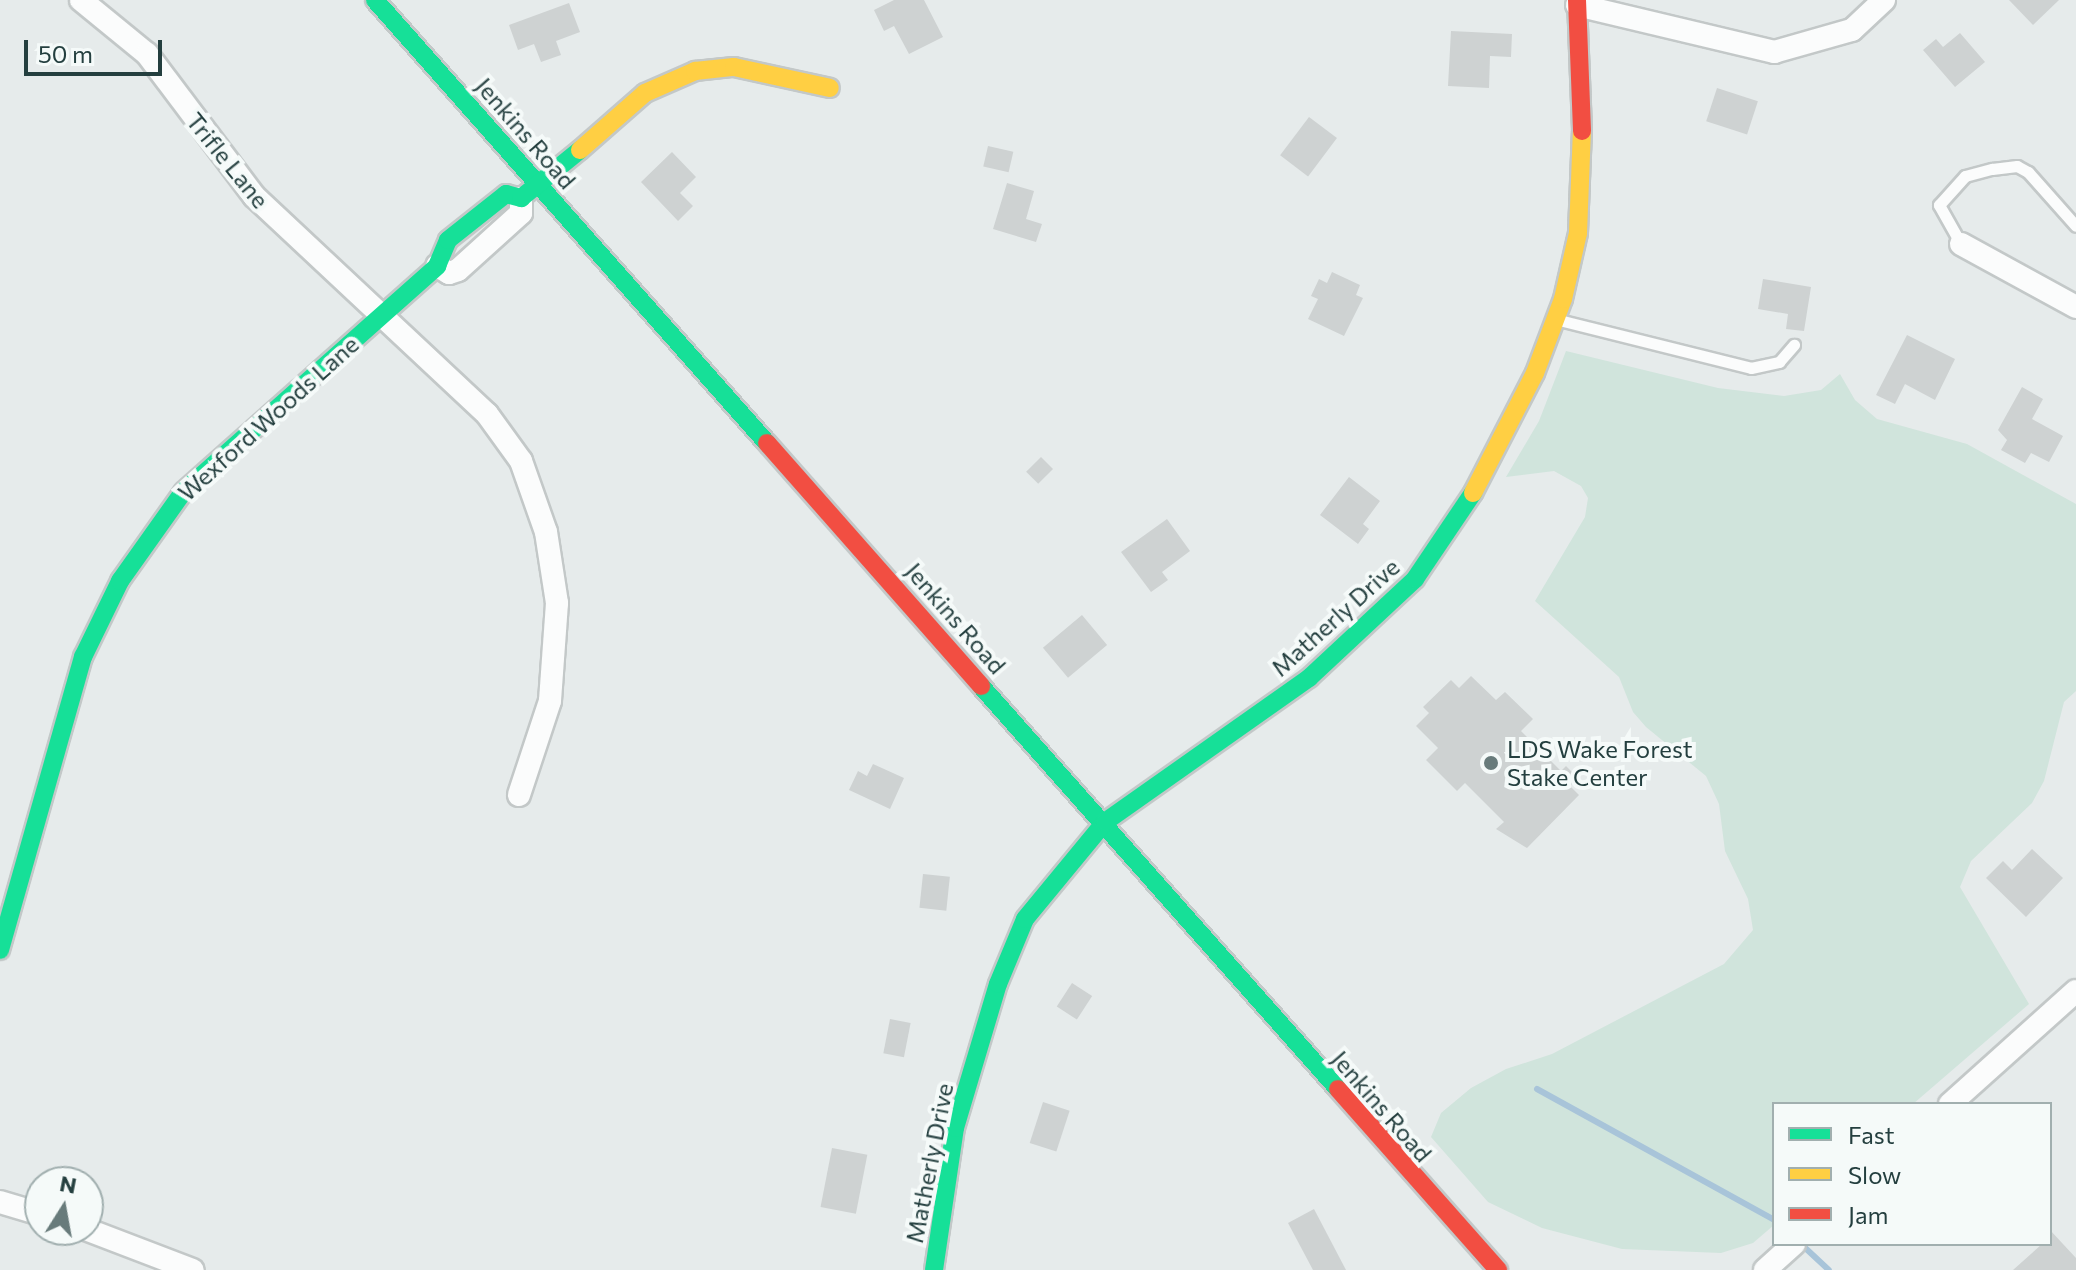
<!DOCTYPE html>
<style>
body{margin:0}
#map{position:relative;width:2076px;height:1270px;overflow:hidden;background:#e6ebeb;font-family:Commissioner,sans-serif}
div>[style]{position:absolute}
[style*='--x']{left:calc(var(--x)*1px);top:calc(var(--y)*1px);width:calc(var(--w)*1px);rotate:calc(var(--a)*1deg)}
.green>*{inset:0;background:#d0e4dc}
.stream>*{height:6px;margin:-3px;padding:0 3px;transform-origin:3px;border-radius:3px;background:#a8c4d9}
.building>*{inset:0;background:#ced2d2;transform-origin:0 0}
.roads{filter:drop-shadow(2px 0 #c3c8c8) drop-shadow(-2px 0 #c3c8c8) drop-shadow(0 2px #c3c8c8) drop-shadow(0 -2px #c3c8c8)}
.lane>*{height:11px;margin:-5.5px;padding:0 5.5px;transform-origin:5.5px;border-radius:5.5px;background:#fbfcfc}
.street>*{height:22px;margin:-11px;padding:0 11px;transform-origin:11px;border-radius:11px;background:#fbfcfc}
.fast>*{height:18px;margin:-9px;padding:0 9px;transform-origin:9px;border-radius:9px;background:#16e098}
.slow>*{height:18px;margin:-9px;padding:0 9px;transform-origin:9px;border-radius:9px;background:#ffcf43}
.jam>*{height:18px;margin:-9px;padding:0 9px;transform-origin:9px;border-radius:9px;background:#f24e42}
.dots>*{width:22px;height:22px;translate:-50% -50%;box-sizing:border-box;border:4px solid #f5faf9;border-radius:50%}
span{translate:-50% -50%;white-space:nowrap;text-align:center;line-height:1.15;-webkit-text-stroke:8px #f5faf9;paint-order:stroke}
.street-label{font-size:24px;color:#243f3f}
.poi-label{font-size:24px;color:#243f3f}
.left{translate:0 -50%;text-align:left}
.legend{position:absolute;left:1772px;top:1102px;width:280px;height:144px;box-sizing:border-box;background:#f5faf9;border:2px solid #a1afaf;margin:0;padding:10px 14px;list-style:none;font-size:24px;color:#243f3f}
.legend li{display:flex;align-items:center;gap:16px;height:40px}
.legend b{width:40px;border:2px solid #a1afaf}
.north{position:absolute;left:24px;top:1166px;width:80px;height:80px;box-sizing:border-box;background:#f5faf9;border:2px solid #a1afaf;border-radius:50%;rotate:11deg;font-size:22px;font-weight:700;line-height:32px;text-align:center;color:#243f3f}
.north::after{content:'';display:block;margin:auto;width:28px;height:36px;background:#687b7b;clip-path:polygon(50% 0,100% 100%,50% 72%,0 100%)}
.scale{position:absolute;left:24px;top:40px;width:138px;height:36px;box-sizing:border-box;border:4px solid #243f3f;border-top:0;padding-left:10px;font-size:24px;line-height:28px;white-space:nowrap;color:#243f3f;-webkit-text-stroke:6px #f5faf9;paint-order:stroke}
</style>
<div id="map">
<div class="green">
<i style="clip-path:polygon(1566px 351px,1718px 388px,1784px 396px,1821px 390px,1840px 374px,1855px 400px,1877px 419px,1967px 444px,2076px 504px,2076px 691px,2064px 702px,2044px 781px,2032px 803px,1971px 861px,1960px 887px,2029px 1004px,1913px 1104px,1774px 1104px,1774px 1225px,1753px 1243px,1721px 1253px,1622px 1249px,1542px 1228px,1488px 1202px,1431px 1137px,1441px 1113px,1471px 1088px,1506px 1069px,1552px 1054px,1724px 964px,1753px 930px,1748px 899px,1725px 851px,1719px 804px,1706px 776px,1646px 727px,1633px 712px,1619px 677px,1535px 601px,1585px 517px,1588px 498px,1581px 486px,1554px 471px,1506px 477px,1539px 421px)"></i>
</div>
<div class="stream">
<i style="--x:1537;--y:1089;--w:271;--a:28.9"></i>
<i style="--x:1801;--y:1244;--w:38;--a:43"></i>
</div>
<div class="building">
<i style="clip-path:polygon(894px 0,924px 0,943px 37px,909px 54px,894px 26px,884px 31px,874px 10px)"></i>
<i style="clip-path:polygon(2009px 0,2059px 0,2033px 25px)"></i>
<i style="clip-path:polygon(569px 3px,580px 32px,556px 41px,561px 55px,541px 62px,534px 44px,518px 50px,509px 25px)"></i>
<i style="clip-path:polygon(1451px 31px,1512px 34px,1511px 57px,1490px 56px,1489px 88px,1448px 86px)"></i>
<i style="clip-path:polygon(1960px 33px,1985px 62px,1955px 87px,1923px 50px,1936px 39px,1943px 47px)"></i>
<i style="left:1717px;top:88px;width:43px;height:35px;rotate:18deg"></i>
<i style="left:1309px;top:117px;width:35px;height:48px;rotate:37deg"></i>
<i style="left:988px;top:146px;width:26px;height:21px;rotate:13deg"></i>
<i style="clip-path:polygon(672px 152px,696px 177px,680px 193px,693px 206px,678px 221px,641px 182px)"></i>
<i style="clip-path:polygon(1007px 183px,1034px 191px,1026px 219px,1042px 224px,1036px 242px,993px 229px)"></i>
<i style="clip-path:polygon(1332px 272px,1360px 285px,1356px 295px,1363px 298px,1344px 336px,1308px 319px,1318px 299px,1311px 296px,1319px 279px,1327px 283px)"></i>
<i style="clip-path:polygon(1763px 279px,1811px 287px,1804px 331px,1786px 329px,1788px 314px,1758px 309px)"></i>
<i style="clip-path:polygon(1907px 335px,1955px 359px,1935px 400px,1905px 384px,1895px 404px,1876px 395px)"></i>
<i style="clip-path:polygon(2022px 387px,2043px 399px,2032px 419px,2063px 436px,2049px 462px,2031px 453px,2025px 463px,2001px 450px,2007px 440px,1998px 430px)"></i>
<i style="left:1041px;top:457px;width:17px;height:21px;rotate:45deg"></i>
<i style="clip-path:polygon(1349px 477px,1380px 501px,1363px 524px,1369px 529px,1358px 544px,1320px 515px)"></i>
<i style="clip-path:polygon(1167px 519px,1190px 551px,1162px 572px,1168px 580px,1151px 592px,1121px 552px)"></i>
<i style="left:1082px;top:615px;width:39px;height:51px;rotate:50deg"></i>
<i style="clip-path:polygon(1471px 676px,1496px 700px,1505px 692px,1533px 719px,1521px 731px,1561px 771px,1566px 766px,1578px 778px,1570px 786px,1579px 795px,1527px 848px,1496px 829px,1504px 822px,1465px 783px,1457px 791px,1426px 760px,1438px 748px,1416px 726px,1429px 713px,1423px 707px,1451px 680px,1459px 688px)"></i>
<i style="clip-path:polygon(873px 764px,904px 778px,890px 809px,849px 790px,858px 771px,867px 776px)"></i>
<i style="clip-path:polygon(2032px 849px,2063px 878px,2026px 917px,1986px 878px,2003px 861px,2012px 870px)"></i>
<i style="left:923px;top:874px;width:27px;height:34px;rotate:6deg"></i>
<i style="left:1072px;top:983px;width:24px;height:28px;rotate:33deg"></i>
<i style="left:890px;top:1019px;width:21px;height:35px;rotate:11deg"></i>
<i style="left:1043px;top:1102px;width:28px;height:43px;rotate:18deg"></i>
<i style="left:832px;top:1148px;width:36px;height:60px;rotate:11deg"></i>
<i style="clip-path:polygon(1314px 1209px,1346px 1270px,1313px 1270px,1288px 1223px)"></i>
<i style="clip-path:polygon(2050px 1230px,2076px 1258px,2076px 1270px,2013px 1270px,2042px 1244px,2050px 1244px)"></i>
</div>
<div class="roads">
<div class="lane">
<i style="--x:1961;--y:244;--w:45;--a:-119.4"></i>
<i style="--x:1939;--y:205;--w:39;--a:-48"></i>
<i style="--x:1965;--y:176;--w:28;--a:-15"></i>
<i style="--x:1992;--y:169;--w:25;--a:-7"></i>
<i style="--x:2017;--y:166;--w:13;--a:29"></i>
<i style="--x:2028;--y:172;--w:72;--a:48.4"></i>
<i style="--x:1555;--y:319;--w:202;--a:14"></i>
<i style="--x:1751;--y:368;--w:29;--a:-12"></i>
<i style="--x:1779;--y:362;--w:23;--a:-49"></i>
</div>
<div class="street">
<i style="--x:81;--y:0;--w:85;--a:39.3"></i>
<i style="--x:147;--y:54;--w:178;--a:53"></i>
<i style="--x:254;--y:196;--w:319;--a:43.1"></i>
<i style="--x:487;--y:414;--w:58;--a:54.1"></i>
<i style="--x:521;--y:461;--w:75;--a:70.6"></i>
<i style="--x:546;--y:532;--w:72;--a:81.2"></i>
<i style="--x:557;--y:603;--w:98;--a:94.1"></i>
<i style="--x:550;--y:701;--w:99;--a:108.3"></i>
<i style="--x:1577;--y:5;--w:203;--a:13.4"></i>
<i style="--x:1774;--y:52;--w:81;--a:-15.8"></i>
<i style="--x:1852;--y:30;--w:44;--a:-43.2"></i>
<i style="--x:1961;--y:244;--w:131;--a:28.7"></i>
<i style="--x:437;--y:266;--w:14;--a:30"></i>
<i style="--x:449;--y:273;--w:9;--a:-18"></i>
<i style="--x:458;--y:270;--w:85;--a:-42.1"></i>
<i style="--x:521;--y:213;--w:15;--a:-90"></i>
<i style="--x:1950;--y:1104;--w:169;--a:-41.9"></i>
<i style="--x:0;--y:1202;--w:42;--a:16.7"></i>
<i style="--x:88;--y:1230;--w:112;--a:20.9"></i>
<i style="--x:1765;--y:1270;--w:39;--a:-42"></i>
</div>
<div class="fast">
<i style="--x:375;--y:0;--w:592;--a:48.5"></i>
<i style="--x:981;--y:686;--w:538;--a:48.46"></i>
<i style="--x:0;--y:950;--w:305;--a:-74.2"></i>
<i style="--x:83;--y:657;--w:85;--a:-64"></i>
<i style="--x:120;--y:581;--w:110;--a:-54.6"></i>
<i style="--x:184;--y:491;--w:339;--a:-41.6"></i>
<i style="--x:437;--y:266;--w:28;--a:-67"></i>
<i style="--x:448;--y:240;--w:74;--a:-38.4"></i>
<i style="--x:506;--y:194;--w:16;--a:15"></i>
<i style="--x:521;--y:198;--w:76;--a:-39.1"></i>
<i style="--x:934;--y:1270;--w:144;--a:-81.6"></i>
<i style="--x:955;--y:1128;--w:150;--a:-73.4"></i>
<i style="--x:998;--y:984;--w:70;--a:-67.4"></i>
<i style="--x:1025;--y:919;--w:126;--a:-50.5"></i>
<i style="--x:1105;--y:822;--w:250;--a:-35.2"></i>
<i style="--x:1309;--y:678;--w:145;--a:-43"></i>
<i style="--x:1415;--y:579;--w:104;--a:-56"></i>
</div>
<div class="slow">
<i style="--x:580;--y:150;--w:86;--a:-41.2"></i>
<i style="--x:645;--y:93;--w:55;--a:-23.7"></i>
<i style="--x:695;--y:71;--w:39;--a:-6"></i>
<i style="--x:734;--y:67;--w:98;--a:12.3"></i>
<i style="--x:1473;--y:493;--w:135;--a:-62.7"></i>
<i style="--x:1535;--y:373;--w:79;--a:-69.3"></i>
<i style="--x:1563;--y:299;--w:68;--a:-77.2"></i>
<i style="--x:1578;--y:233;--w:102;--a:-87.8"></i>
</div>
<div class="jam">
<i style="--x:1577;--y:0;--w:131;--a:87.8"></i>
<i style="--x:767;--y:443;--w:324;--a:48.6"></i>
<i style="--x:1338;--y:1089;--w:242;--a:48.5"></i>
</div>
</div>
<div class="dots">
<i style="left:1491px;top:763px;background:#687b7b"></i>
</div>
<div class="street-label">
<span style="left:526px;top:133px;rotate:49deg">Jenkins Road</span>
<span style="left:228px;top:160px;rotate:51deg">Trifle Lane</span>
<span style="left:268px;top:418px;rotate:-42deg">Wexford Woods Lane</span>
<span style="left:1335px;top:617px;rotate:-42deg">Matherly Drive</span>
<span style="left:956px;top:618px;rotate:49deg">Jenkins Road</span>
<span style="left:1382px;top:1106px;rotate:49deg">Jenkins Road</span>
<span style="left:929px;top:1163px;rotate:-79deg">Matherly Drive</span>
</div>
<div class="poi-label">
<span class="left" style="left:1507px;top:763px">LDS Wake Forest<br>Stake Center</span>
</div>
<ul class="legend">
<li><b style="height:10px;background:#16e098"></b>Fast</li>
<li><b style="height:10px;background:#ffcf43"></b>Slow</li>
<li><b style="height:10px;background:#f24e42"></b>Jam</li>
</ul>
<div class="north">N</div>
<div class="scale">50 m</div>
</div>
